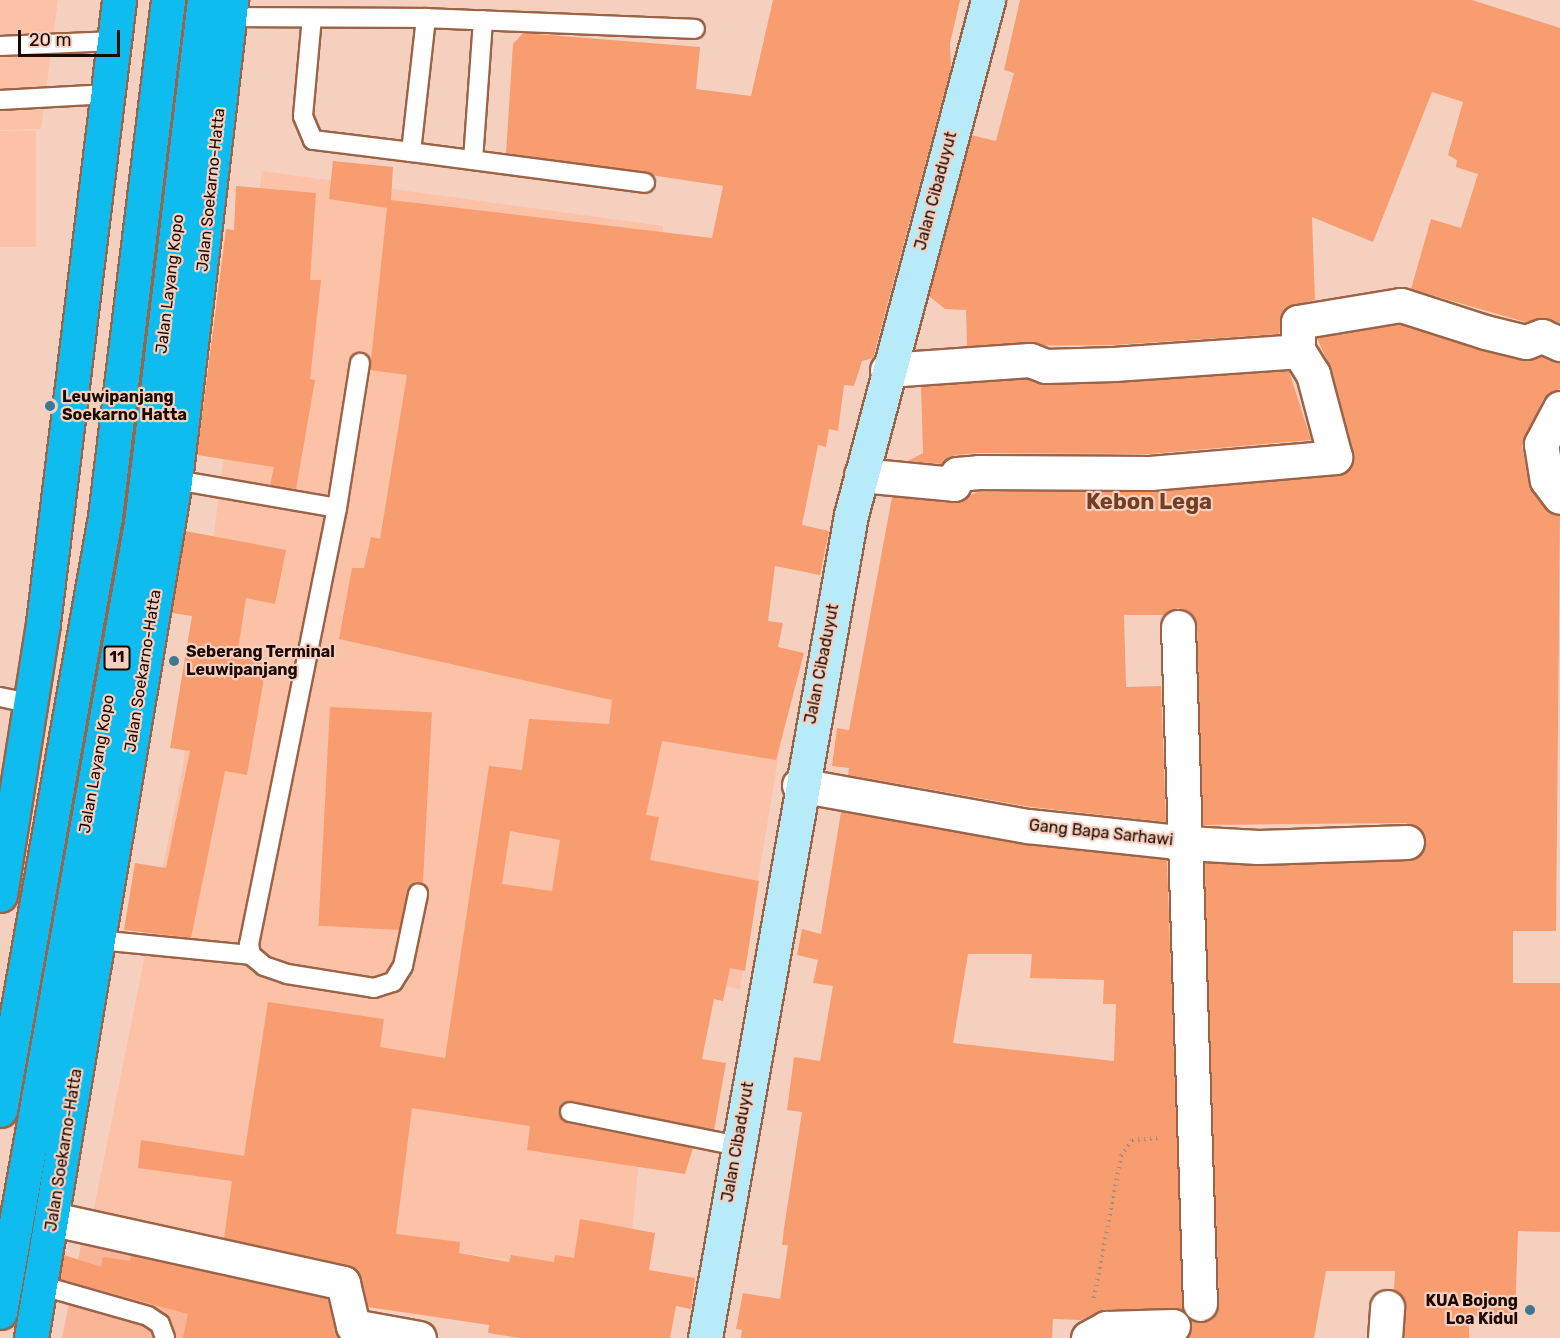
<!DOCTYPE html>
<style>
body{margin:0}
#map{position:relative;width:1560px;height:1338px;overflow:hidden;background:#f6d0be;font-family:Rubik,sans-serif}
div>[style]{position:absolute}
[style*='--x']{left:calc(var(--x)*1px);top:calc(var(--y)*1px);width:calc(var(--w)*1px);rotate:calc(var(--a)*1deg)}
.built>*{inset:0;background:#fbc2a7;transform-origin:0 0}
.green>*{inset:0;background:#f9b595}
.building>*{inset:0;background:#f79d70;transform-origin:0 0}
.path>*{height:4px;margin-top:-2px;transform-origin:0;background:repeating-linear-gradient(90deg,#ac8c7e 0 1.5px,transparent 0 6px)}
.roads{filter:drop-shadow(2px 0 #9b6347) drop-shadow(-2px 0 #9b6347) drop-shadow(0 2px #9b6347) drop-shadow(0 -2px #9b6347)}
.lane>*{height:18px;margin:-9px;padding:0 9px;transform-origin:9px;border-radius:9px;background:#fff}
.street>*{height:33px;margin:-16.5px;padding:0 16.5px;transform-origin:16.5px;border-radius:16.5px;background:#fff}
.secondary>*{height:33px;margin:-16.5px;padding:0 16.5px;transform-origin:16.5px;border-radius:16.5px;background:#b7ebfa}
.highway>*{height:33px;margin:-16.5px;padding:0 16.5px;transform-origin:16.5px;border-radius:16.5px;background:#0ebcef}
.dots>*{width:16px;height:16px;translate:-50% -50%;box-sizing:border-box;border:3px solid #f6d0be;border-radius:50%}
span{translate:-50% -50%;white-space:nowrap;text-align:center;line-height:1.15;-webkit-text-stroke:4.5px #f6d0be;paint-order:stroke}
.shield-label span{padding:2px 4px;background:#f6d0be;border:2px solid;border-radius:4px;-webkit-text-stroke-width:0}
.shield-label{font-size:15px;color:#1c0701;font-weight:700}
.street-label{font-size:16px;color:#1c0701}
.poi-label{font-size:16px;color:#1c0701;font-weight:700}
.left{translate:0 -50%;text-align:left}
.right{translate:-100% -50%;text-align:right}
.district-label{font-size:22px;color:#733e23;font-weight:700}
.scale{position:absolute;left:18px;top:30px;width:102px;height:27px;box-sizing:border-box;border:3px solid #1c0701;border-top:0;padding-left:8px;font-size:18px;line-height:21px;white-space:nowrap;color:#1c0701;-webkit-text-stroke:4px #f6d0be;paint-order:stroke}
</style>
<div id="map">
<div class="built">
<i style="clip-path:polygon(0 0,58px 0,41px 129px,0 130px)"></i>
<i style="left:36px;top:131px;width:116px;height:36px;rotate:90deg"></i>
<i style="clip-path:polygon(262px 171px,663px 226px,649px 730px,780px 747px,740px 989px,493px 948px,462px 1108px,640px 1147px,628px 1277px,365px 1239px,360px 1271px,91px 1223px,182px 772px)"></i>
</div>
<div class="green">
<i style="clip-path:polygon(84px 1231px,341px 1290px,361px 1338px,62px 1338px)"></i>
</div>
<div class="building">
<i style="clip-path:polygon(evenodd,773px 0,960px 0,950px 43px,951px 68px,873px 358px,862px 361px,854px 386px,844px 385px,838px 431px,829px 429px,826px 447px,818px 445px,802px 525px,829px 531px,820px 575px,775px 566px,768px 621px,783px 623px,778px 647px,804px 653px,776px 760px,662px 741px,646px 815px,659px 817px,650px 860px,759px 881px,745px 971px,730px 968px,723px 1001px,714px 999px,702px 1059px,726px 1063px,714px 1130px,572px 1101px,561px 1105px,559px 1115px,567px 1123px,693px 1148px,685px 1174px,527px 1150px,530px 1126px,412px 1108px,396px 1234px,460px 1242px,459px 1253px,509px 1262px,511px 1255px,554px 1262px,555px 1255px,574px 1258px,580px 1219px,655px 1233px,649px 1270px,695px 1278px,691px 1309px,676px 1306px,670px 1338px,520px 1338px,488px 1333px,489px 1325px,368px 1307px,361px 1278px,348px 1265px,224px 1238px,232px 1181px,138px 1168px,141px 1140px,244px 1156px,268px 1002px,384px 1019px,380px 1047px,445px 1058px,489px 766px,522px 770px,529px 719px,609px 724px,612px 700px,339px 639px,352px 568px,364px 568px,371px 537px,380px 539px,407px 375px,370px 370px,387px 208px,329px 199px,333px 161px,393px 167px,391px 200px,712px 238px,723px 186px,506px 153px,513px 44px,523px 33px,700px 47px,696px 89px,751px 96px,773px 0,510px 831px,560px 840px,552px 891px,502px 884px,510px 831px)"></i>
<i style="clip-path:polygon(1020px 0,1472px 0,1560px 28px,1560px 323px,1549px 319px,1525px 322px,1411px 289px,1431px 219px,1461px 228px,1478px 174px,1456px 167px,1457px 160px,1448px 155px,1463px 102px,1432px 92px,1373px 242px,1312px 217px,1315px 300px,1287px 307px,1279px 334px,1113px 345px,967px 346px,966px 310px,945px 309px,929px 296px,971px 135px,996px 141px,1014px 73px,1004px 70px)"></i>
<i style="clip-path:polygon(236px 186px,316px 193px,310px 280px,321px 280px,310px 379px,315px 380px,296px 489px,270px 485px,274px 467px,197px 455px,226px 229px,234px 230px)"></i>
<i style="clip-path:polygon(1400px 324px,1522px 360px,1541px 356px,1560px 362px,1560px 389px,1543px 399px,1522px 446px,1532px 491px,1546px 509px,1560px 515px,1556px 931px,1513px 931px,1513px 983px,1560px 983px,1560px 1232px,1518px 1231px,1515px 1317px,1469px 1316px,1469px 1338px,1404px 1338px,1406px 1308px,1394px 1290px,1395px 1271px,1326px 1271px,1314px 1338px,1189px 1338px,1190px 1320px,1209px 1320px,1219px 1303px,1204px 863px,1408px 861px,1423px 851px,1423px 833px,1406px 823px,1203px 825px,1197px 626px,1194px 617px,1178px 608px,1165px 615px,1124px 615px,1126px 687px,1161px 686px,1166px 822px,1031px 807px,848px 775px,849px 768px,832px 766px,837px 728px,849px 730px,892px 497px,953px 503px,980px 491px,1152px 492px,1337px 476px,1352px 464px,1353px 452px,1331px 369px,1317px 338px)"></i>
<i style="clip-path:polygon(1289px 371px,1311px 440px,1149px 454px,979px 453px,955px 455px,942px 464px,908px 461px,923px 453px,921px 386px,1027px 379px,1047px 385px,1115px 383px)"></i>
<i style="clip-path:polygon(185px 531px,286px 550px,275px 604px,246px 598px,237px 656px,267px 661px,247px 775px,225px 771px,191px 938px,124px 930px,135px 863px,166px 868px,190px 751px,170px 748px,192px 616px,172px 613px)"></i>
<i style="left:330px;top:707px;width:102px;height:219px;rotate:3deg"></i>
<i style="clip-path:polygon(evenodd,841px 812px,1025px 844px,1167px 860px,1183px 1310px,1105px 1309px,1081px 1320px,1053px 1319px,1052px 1338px,741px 1338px,742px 1330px,736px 1329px,743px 1293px,780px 1299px,788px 1245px,782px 1245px,784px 1228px,802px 1112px,787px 1110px,794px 1057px,820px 1061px,833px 986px,813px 983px,818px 960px,797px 955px,802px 929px,821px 934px,841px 812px,968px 954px,1032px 954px,1030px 978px,1104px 980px,1103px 1004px,1116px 1004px,1114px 1061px,953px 1043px,968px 954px)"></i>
<i style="clip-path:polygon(64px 1255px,101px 1267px,103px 1257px,130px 1261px,131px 1255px,327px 1299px,339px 1338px,183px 1338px,188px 1314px,60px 1279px)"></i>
</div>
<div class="path">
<i style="--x:1094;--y:1298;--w:145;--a:-79.2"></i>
<i style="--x:1121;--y:1156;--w:19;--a:-55"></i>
<i style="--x:1132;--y:1140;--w:28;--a:-4"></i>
</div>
<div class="roads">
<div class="lane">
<i style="--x:230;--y:17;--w:196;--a:0.3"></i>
<i style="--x:426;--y:18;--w:135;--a:96.4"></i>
<i style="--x:411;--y:152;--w:99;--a:-173"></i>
<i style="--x:313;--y:140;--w:26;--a:-113"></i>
<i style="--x:303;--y:116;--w:98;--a:-84.8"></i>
<i style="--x:426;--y:18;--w:269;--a:2.3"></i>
<i style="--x:0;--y:46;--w:115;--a:-2.5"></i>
<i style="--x:0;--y:100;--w:109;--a:-3.2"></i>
<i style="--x:411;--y:152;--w:236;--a:7.5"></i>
<i style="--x:473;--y:160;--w:140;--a:-85.9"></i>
<i style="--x:175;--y:480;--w:164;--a:9.8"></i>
<i style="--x:337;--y:508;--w:445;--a:101.4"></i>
<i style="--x:249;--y:944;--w:11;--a:80"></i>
<i style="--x:251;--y:955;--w:17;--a:40"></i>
<i style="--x:264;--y:966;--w:24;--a:19"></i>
<i style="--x:287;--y:974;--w:88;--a:9.1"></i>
<i style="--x:374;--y:988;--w:20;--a:-18"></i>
<i style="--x:393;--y:982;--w:19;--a:-58"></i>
<i style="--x:403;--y:966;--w:74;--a:-78.2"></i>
<i style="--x:337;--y:508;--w:147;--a:-81"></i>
<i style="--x:0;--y:697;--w:33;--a:12"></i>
<i style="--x:98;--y:940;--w:154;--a:5.6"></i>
<i style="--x:570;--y:1112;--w:171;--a:11.4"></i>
<i style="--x:43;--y:1286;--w:109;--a:15.9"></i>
<i style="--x:148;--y:1316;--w:14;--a:34"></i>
<i style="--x:160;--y:1324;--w:15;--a:70"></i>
</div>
<div class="street">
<i style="--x:887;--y:370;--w:143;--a:-4"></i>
<i style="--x:1030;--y:360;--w:17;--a:21"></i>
<i style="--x:1046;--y:366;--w:68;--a:-1.7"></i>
<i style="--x:1114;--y:364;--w:173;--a:-4"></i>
<i style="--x:1287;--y:352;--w:11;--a:-10"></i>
<i style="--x:1298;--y:350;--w:28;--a:-90"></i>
<i style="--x:1298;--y:322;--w:104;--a:-9.4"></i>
<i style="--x:1401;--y:305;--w:88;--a:17.8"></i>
<i style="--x:1485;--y:332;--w:42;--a:13.7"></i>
<i style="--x:1526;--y:342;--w:17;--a:-21"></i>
<i style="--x:1542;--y:336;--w:20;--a:24"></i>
<i style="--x:1560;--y:408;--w:41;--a:117.8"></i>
<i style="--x:1541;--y:444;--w:36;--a:81"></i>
<i style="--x:1547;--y:480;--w:21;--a:53"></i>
<i style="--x:861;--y:475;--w:93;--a:5.5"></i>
<i style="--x:954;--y:484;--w:10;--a:-73"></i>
<i style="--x:957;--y:474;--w:22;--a:-5"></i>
<i style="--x:979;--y:472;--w:171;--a:0.3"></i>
<i style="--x:1150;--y:473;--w:186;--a:-4.9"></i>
<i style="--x:1335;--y:457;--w:86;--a:-104.8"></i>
<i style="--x:1313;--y:374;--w:28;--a:-122"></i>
<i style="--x:1178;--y:627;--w:677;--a:88.14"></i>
<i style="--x:799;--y:785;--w:233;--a:10.2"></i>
<i style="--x:1028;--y:826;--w:160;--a:6.1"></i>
<i style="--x:1187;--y:843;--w:71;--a:3.2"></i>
<i style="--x:1258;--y:847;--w:149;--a:-1.9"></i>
<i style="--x:53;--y:1219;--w:297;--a:12.4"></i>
<i style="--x:343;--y:1283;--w:44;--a:76.9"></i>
<i style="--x:353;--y:1326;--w:67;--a:10.3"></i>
<i style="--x:1088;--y:1338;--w:21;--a:-29"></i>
<i style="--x:1106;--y:1328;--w:67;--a:-1.7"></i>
<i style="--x:1385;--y:1338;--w:31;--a:-86"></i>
</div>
<div class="secondary">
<i style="--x:705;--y:1338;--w:836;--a:-79.94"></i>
<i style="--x:851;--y:515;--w:533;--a:-75.1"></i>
</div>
<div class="highway">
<i style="--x:0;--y:895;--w:275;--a:-81"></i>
<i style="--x:43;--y:623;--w:628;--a:-83.04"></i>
<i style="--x:0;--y:1110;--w:602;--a:-79.96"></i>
<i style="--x:105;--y:517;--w:521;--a:-83.05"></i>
<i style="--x:0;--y:1312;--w:801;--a:-79.87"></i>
<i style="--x:141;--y:523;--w:527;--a:-83.13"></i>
<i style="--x:31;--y:1338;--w:870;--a:-80.47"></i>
<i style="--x:175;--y:480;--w:483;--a:-83.3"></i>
</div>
</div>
<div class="dots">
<i style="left:50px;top:406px;background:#3d7890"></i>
<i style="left:174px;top:661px;background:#3d7890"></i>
<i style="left:1530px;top:1310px;background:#3d7890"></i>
</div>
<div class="shield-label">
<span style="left:117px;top:658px">11</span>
</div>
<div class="street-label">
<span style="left:211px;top:190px;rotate:-84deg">Jalan Soekarno-Hatta</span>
<span style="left:936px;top:191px;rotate:-75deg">Jalan Cibaduyut</span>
<span style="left:170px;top:284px;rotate:-83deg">Jalan Layang Kopo</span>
<span style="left:822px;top:664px;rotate:-79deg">Jalan Cibaduyut</span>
<span style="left:143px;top:671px;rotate:-81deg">Jalan Soekarno-Hatta</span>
<span style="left:97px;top:764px;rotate:-80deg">Jalan Layang Kopo</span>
<span style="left:1101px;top:833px;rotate:6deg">Gang Bapa Sarhawi</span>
<span style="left:738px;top:1142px;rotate:-80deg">Jalan Cibaduyut</span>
<span style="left:64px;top:1150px;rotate:-81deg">Jalan Soekarno-Hatta</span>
</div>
<div class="poi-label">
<span class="left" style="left:62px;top:406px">Leuwipanjang<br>Soekarno Hatta</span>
<span class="left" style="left:186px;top:661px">Seberang Terminal<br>Leuwipanjang</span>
<span class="right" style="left:1518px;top:1310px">KUA Bojong<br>Loa Kidul</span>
</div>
<div class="district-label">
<span style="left:1149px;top:502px">Kebon Lega</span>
</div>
<div class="scale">20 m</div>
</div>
